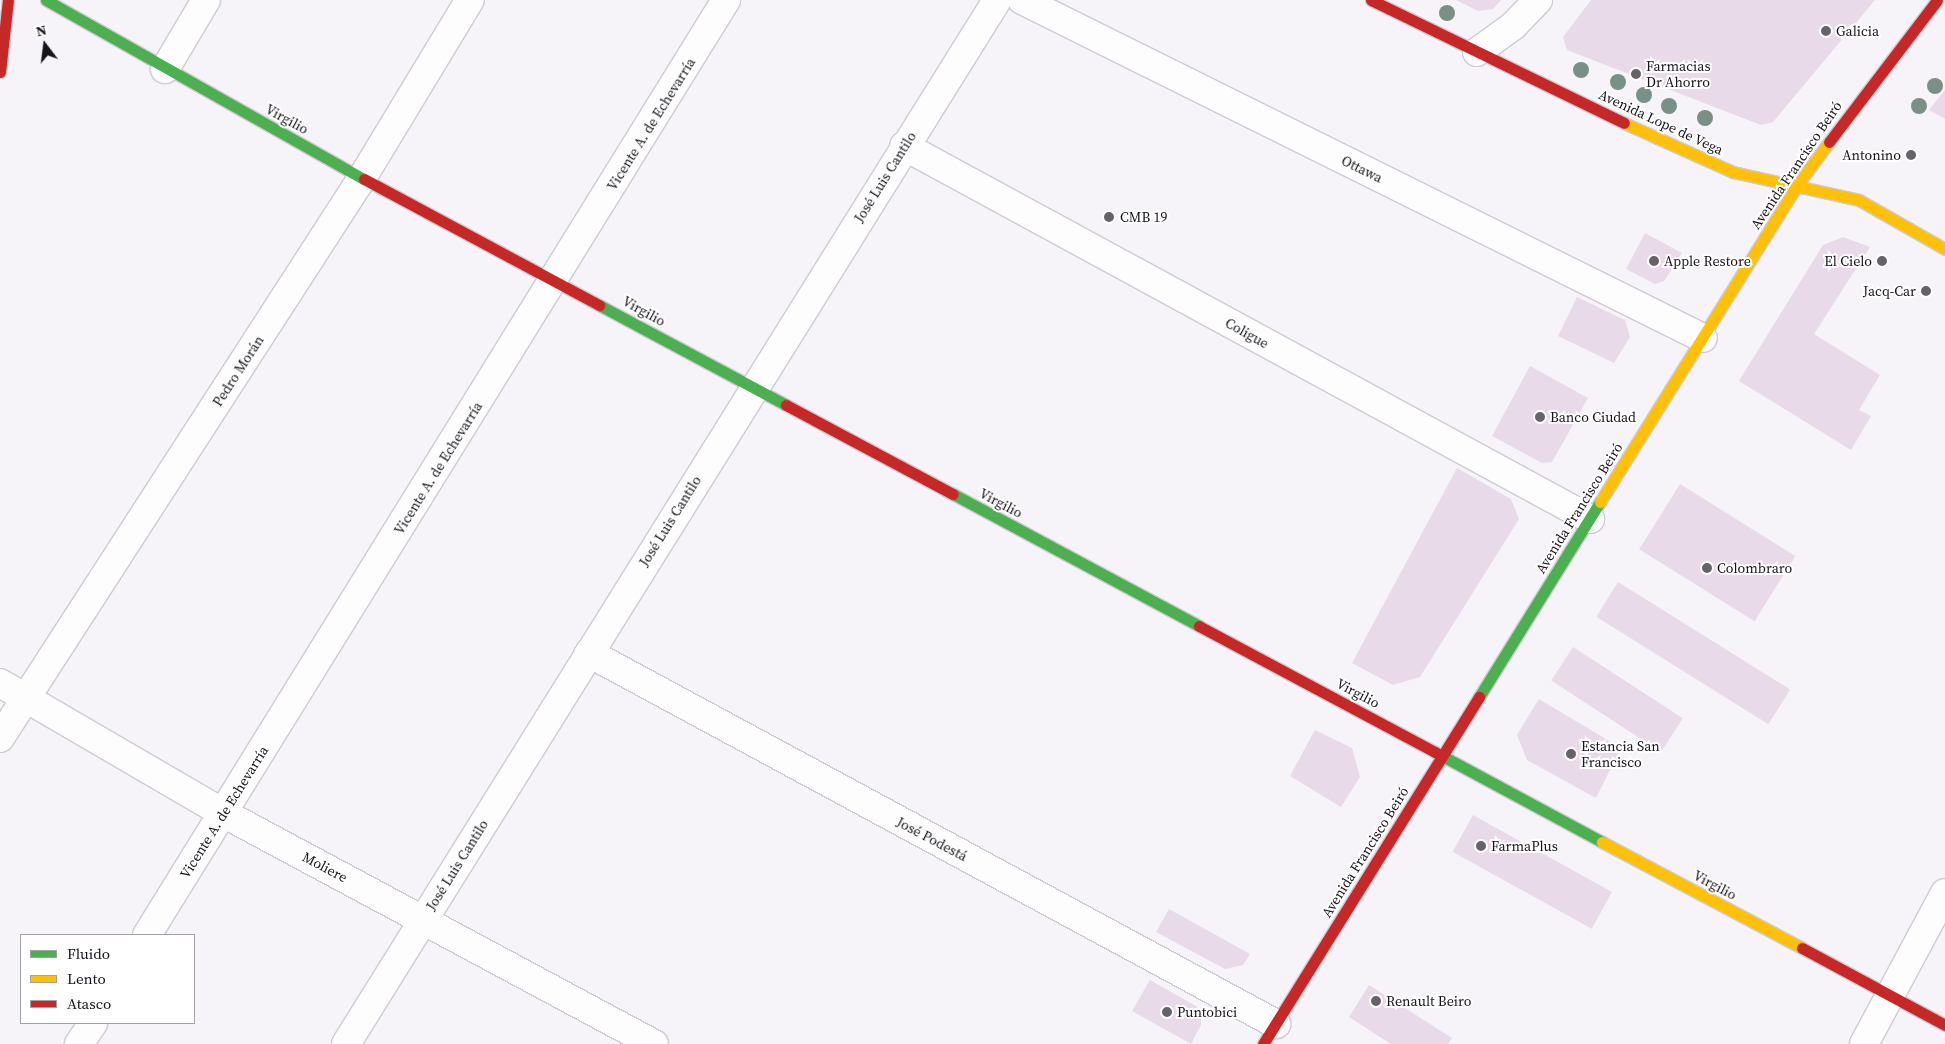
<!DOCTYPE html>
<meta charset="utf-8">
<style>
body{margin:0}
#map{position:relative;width:1945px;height:1044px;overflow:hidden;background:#f6f3f9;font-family:"Source Serif 4",serif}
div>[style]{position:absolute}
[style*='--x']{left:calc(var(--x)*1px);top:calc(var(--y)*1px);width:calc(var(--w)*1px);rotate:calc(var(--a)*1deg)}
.building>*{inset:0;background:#e9daea;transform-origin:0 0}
.roads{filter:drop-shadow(1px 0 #cecbd2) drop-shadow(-1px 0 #cecbd2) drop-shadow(0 1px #cecbd2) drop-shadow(0 -1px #cecbd2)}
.street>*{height:28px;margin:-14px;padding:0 14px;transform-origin:14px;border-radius:14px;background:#fefdfe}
.fast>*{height:11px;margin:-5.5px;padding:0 5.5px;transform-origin:5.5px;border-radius:5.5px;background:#4caf50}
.slow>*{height:11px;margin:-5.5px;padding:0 5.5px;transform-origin:5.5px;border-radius:5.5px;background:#ffc107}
.jam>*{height:11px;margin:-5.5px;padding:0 5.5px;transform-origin:5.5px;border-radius:5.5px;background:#c62828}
.trees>*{width:16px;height:16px;margin:-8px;border-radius:50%;background:#799087}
.dots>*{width:14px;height:14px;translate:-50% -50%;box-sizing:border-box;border:2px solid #fff;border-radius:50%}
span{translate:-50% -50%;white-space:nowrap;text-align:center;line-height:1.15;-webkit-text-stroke:4px #fff;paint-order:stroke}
.poi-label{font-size:14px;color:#18141c}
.left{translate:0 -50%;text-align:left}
.right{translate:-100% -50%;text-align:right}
.street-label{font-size:14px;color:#18141c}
.legend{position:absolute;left:20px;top:934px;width:175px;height:90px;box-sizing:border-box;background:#fff;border:1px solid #a3a1a4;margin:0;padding:6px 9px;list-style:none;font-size:15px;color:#18141c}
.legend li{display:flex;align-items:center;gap:10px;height:25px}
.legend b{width:25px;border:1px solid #a3a1a4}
.north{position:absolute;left:20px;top:20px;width:50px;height:50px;-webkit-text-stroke:4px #fff;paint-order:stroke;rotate:345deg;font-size:14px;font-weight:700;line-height:20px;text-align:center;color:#18141c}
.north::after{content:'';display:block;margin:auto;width:18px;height:22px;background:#18141c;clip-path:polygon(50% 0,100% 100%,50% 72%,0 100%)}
</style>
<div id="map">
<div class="building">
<i style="clip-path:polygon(1456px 0,1501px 0,1493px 9px,1478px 11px)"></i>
<i style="clip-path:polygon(1591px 0,1875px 0,1773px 122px,1761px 125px,1567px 50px,1563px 37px)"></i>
<i style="clip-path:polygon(1945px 90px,1945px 119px,1929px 110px)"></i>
<i style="clip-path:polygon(1645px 233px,1682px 253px,1664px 281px,1655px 284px,1626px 269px)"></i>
<i style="clip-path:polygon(1843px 237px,1870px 247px,1814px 334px,1880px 375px,1859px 410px,1871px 416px,1851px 450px,1739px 381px,1823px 245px)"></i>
<i style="clip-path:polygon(1577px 297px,1625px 320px,1630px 337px,1614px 363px,1558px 336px)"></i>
<i style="clip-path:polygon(1530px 366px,1588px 398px,1552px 462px,1542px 463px,1492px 436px)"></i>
<i style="clip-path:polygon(1457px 468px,1511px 499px,1519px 519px,1420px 677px,1393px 685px,1352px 663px)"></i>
<i style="left:1680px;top:484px;width:136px;height:77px;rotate:32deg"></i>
<i style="left:1618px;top:582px;width:203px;height:41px;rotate:32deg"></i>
<i style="left:1573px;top:647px;width:131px;height:40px;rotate:33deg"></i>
<i style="clip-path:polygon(1539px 699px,1621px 748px,1596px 798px,1527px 760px,1517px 735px)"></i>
<i style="clip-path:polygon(1315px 730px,1352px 748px,1360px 777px,1341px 807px,1290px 776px)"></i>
<i style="left:1473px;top:815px;width:159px;height:42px;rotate:29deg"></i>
<i style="clip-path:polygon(1169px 909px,1250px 954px,1243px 965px,1225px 969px,1156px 932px)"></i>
<i style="clip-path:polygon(1150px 980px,1196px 1006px,1201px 1013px,1201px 1025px,1191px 1044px,1132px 1011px)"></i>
<i style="clip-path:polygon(1369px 985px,1452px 1038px,1448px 1044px,1391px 1044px,1349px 1017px)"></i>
</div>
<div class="roads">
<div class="street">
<i style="--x:1022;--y:0;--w:760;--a:26.4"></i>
<i style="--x:1477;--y:52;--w:44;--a:-35.8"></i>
<i style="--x:1513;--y:26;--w:36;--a:-46"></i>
<i style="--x:165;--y:69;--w:80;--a:-59.3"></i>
<i style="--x:904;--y:146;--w:781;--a:28.53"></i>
<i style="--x:589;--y:653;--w:781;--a:28.37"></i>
<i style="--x:0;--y:683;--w:258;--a:30.2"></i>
<i style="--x:223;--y:813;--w:489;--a:28.2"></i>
<i style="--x:0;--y:738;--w:667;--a:-57.12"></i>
<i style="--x:362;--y:178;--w:208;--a:-58.8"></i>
<i style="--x:147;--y:935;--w:1100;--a:-58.23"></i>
<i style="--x:79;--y:1044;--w:25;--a:-56"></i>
<i style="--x:346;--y:1044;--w:1230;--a:-58.05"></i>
<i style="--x:1864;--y:1044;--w:171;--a:-61.8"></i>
</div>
<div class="fast">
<i style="--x:46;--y:0;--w:365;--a:29.4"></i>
<i style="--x:599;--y:305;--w:212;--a:28.1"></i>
<i style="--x:953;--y:494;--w:279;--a:28.2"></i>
<i style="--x:1479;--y:697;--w:229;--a:-58.2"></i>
<i style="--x:1435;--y:752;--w:190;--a:28.3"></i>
</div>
<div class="slow">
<i style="--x:1624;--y:123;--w:120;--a:24.2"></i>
<i style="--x:1733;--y:172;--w:129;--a:12.5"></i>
<i style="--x:1859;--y:200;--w:99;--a:29.7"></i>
<i style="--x:1600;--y:502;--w:375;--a:-58.1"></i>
<i style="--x:1798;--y:184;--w:52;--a:-53.6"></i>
<i style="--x:1602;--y:842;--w:226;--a:27.9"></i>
</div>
<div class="jam">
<i style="--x:1371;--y:0;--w:281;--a:25.9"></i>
<i style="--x:0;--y:72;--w:72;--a:-83.7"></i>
<i style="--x:1829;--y:142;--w:178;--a:-52.7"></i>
<i style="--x:364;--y:179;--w:267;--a:28.2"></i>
<i style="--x:786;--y:405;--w:189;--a:28.1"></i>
<i style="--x:1199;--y:626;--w:268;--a:28.1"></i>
<i style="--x:1802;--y:948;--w:162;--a:28.3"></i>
<i style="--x:1263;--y:1044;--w:409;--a:-58.1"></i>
</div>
</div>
<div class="trees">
<i style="left:1447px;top:13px"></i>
<i style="left:1581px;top:70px"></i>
<i style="left:1618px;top:82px"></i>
<i style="left:1935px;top:86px"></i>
<i style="left:1644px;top:95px"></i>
<i style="left:1669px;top:106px"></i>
<i style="left:1919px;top:106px"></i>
<i style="left:1705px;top:118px"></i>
</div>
<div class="dots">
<i style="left:1826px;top:31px;background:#666269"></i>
<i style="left:1636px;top:74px;background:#666269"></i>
<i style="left:1911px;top:155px;background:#666269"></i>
<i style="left:1109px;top:217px;background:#666269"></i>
<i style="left:1654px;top:261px;background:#666269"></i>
<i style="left:1882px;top:261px;background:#666269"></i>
<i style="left:1926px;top:291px;background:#666269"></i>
<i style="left:1540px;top:417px;background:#666269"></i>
<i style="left:1707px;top:568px;background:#666269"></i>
<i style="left:1571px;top:754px;background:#666269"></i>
<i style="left:1481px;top:846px;background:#666269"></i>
<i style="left:1376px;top:1001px;background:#666269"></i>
<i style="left:1167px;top:1012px;background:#666269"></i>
</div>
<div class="poi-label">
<span class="left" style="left:1836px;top:31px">Galicia</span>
<span class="left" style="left:1646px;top:74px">Farmacias<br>Dr Ahorro</span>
<span class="right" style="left:1901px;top:155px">Antonino</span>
<span class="left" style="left:1120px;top:217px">CMB 19</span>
<span class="left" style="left:1664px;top:261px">Apple Restore</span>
<span class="right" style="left:1872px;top:261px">El Cielo</span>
<span class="right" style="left:1916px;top:291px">Jacq-Car</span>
<span class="left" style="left:1550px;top:417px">Banco Ciudad</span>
<span class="left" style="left:1717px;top:568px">Colombraro</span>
<span class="left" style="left:1581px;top:754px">Estancia San<br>Francisco</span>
<span class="left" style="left:1491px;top:846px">FarmaPlus</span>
<span class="left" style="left:1386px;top:1001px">Renault Beiro</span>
<span class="left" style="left:1177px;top:1012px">Puntobici</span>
</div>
<div class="street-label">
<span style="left:287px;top:119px;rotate:29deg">Virgilio</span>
<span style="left:1661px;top:122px;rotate:25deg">Avenida Lope de Vega</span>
<span style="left:651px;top:124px;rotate:-58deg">Vicente A. de Echevarría</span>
<span style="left:1796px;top:165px;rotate:-56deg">Avenida Francisco Beiró</span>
<span style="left:1362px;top:169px;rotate:26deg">Ottawa</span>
<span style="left:885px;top:177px;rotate:-58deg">José Luis Cantilo</span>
<span style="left:644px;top:311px;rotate:29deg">Virgilio</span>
<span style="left:1247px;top:333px;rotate:29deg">Coligue</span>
<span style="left:238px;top:371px;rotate:-57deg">Pedro Morán</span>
<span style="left:438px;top:468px;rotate:-58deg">Vicente A. de Echevarría</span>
<span style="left:1001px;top:503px;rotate:28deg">Virgilio</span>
<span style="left:1579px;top:508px;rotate:-58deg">Avenida Francisco Beiró</span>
<span style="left:670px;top:521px;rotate:-58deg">José Luis Cantilo</span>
<span style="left:1358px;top:693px;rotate:28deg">Virgilio</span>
<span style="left:224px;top:812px;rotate:-58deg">Vicente A. de Echevarría</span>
<span style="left:932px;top:839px;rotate:28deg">José Podestá</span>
<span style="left:1365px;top:852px;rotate:-58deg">Avenida Francisco Beiró</span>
<span style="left:457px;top:865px;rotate:-58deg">José Luis Cantilo</span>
<span style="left:325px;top:867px;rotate:28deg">Moliere</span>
<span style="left:1715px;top:885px;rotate:28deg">Virgilio</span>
</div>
<ul class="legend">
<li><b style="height:6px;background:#4caf50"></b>Fluido</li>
<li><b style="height:6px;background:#ffc107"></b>Lento</li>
<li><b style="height:6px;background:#c62828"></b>Atasco</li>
</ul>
<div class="north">N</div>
</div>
